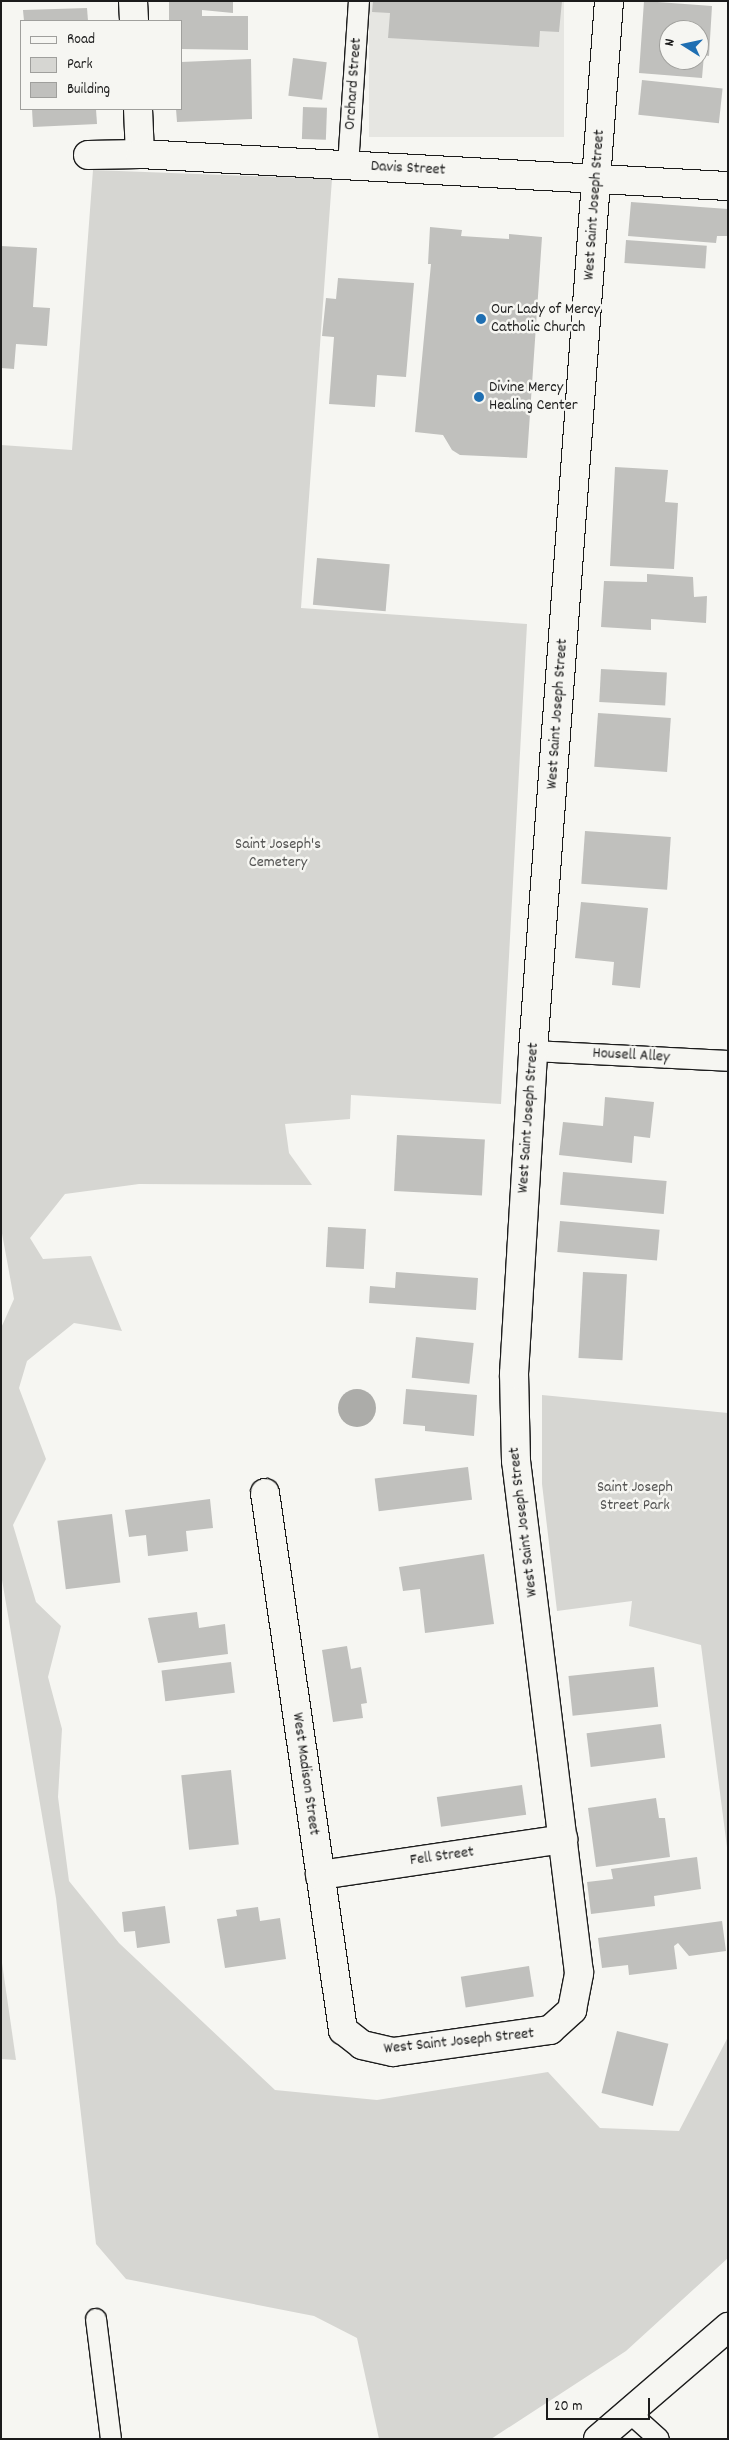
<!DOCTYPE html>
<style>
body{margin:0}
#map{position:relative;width:729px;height:2440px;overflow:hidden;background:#f6f6f2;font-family:Dekko,sans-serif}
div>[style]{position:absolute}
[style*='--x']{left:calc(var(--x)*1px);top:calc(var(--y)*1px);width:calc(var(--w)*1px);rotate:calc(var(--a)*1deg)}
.built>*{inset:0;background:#e6e6e2;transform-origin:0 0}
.green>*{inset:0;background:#d6d6d2}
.water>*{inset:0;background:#acaca9}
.round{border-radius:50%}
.building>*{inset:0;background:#c0c0bd;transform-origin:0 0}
.roads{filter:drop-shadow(1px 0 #1c1c1c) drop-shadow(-1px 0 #1c1c1c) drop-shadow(0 1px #1c1c1c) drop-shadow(0 -1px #1c1c1c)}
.service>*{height:20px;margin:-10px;padding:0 10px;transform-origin:10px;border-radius:10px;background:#f6f6f2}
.minor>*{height:28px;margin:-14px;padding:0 14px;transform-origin:14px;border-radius:14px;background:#f6f6f2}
.dots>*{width:14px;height:14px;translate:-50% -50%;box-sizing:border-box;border:2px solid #f6f6f2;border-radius:50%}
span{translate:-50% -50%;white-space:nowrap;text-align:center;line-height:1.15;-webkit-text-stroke:5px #f6f6f2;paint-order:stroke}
.street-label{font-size:16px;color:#1c1c1c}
.poi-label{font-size:16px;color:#1c1c1c}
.left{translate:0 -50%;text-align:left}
.park-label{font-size:16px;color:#545453}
.frame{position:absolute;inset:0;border:2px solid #1c1c1c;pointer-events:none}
.legend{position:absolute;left:20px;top:20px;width:162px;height:90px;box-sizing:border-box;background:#f6f6f2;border:1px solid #9f9f9c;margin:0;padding:6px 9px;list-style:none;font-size:15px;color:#1c1c1c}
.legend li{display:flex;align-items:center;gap:10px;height:25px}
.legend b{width:25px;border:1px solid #9f9f9c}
.north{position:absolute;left:659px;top:20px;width:50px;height:50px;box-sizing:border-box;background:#f6f6f2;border:1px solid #9f9f9c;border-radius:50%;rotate:280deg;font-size:14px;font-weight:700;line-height:20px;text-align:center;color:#1c1c1c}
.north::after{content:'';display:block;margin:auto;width:18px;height:22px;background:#1f6fb2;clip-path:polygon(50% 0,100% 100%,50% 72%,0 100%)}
.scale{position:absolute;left:546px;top:2398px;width:104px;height:22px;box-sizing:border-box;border:2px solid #1c1c1c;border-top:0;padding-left:6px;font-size:15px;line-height:18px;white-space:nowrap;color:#1c1c1c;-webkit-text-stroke:4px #f6f6f2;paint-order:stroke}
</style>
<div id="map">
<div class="built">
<i style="left:369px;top:1px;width:195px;height:136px"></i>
</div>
<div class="green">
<i style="clip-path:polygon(93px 170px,332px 179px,301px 608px,527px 624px,501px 1104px,351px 1095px,350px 1119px,285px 1124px,289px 1153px,312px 1185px,139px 1184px,65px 1194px,30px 1238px,43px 1259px,91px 1256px,122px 1331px,74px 1323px,27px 1361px,19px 1388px,46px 1459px,13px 1525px,36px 1602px,61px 1626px,48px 1677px,62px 1729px,58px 1797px,69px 1881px,119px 1943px,275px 2090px,377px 2100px,548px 2072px,600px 2128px,679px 2131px,728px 2037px,728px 2258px,626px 2351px,491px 2439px,379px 2439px,357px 2338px,314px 2316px,126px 2279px,96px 2244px,56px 1898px,1px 1574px,1px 1328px,14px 1299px,1px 1228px,1px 445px,72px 450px)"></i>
<i style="clip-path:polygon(542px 1395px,728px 1413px,728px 1855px,701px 1645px,629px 1626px,632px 1601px,557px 1611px,542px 1484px)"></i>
<i style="clip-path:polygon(1px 1956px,16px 2060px,1px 2059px)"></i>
</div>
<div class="water">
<i class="round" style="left:338px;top:1389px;width:38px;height:38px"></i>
</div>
<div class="building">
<i style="clip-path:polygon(169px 1px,233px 1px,233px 13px,202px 10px,202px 16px,248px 16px,248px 50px,181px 49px,181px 21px,169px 21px)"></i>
<i style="clip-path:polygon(373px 1px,562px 1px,559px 32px,540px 31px,539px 47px,388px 38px,390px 13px,372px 12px)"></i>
<i style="clip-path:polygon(evenodd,644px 1px,712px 6px,709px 56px,704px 55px,702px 78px,639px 73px,644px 1px,669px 30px,699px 30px,699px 60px,669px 60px,669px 30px)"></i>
<i style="clip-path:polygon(87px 8px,88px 21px,24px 21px,23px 10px)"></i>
<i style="left:293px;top:58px;width:34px;height:38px;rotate:7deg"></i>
<i style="clip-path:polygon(251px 59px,252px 119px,177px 122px,176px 109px,181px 109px,181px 62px)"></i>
<i style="left:642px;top:80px;width:81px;height:35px;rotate:6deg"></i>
<i style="left:303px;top:107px;width:24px;height:32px;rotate:2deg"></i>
<i style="clip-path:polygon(32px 109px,96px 109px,97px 124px,33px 127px)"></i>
<i style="clip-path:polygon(631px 202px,728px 209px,728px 236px,717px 236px,716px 243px,628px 236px)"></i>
<i style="clip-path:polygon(430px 227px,462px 230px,461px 236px,509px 239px,509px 234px,542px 237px,527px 458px,460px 455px,452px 450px,443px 435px,415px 432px,431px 264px,428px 264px)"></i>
<i style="left:626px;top:240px;width:81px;height:23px;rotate:4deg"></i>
<i style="clip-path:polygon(1px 246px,37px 248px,33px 307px,50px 308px,47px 346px,16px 344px,14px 369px,1px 368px)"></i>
<i style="clip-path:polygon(338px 278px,414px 283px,406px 377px,377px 375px,375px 407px,329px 404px,334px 337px,322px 336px,326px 298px,336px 299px)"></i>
<i style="clip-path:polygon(615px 467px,668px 470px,665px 502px,678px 503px,674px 569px,610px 566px)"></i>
<i style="left:317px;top:558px;width:73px;height:47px;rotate:5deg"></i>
<i style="clip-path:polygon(647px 574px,693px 577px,694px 597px,707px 596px,706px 623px,651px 619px,651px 630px,601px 627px,604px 581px,647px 582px)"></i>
<i style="left:601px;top:669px;width:66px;height:33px;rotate:3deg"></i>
<i style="left:598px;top:713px;width:73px;height:54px;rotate:4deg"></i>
<i style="left:585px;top:831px;width:86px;height:53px;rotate:4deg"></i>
<i style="clip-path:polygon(581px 902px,648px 908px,640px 988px,612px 985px,614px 962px,575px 958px)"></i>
<i style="clip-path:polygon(605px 1097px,654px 1102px,650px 1138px,634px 1136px,632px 1163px,559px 1155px,563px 1122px,603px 1126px)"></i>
<i style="left:397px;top:1135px;width:88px;height:56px;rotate:3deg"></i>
<i style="left:563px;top:1172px;width:104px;height:33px;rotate:5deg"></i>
<i style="left:560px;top:1221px;width:100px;height:31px;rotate:5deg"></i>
<i style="left:328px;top:1227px;width:38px;height:40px;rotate:3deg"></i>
<i style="clip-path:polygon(396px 1272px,478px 1278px,476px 1310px,369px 1303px,370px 1286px,395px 1288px)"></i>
<i style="left:583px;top:1272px;width:44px;height:86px;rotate:3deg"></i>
<i style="left:416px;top:1337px;width:58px;height:41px;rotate:6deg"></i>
<i style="clip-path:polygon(406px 1389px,477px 1395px,474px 1436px,425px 1431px,425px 1426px,403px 1424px)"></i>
<i style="left:468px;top:1467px;width:33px;height:94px;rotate:83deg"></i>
<i style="clip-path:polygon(210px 1499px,213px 1528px,186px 1531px,188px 1551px,148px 1556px,146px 1535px,129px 1537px,125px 1510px)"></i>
<i style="left:112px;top:1514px;width:69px;height:55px;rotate:83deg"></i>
<i style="clip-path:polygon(484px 1554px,494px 1624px,425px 1633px,420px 1589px,403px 1591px,399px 1567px)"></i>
<i style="clip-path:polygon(197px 1612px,199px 1628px,225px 1624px,228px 1654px,158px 1663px,148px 1618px)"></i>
<i style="clip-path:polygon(347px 1646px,351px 1669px,361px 1667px,367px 1703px,361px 1704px,363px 1718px,333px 1722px,322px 1650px)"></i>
<i style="left:231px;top:1662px;width:31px;height:70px;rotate:83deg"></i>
<i style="left:654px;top:1667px;width:40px;height:86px;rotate:84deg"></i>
<i style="left:661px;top:1724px;width:34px;height:75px;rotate:83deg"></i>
<i style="left:231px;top:1770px;width:75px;height:50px;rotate:84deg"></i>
<i style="left:522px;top:1785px;width:30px;height:86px;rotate:82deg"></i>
<i style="clip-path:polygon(656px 1798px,659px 1818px,665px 1818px,670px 1857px,596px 1867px,588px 1808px)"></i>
<i style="clip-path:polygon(697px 1857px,701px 1889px,654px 1896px,655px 1906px,591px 1914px,587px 1882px,613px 1879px,611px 1869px)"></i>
<i style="clip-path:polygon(165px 1906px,170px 1943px,137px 1948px,135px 1931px,124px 1932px,122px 1912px)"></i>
<i style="clip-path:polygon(258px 1907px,260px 1921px,280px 1918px,286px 1959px,225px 1968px,217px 1919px,237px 1916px,236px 1910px)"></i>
<i style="clip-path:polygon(722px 1921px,726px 1951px,689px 1956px,678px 1943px,674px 1946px,677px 1969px,629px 1975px,628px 1965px,602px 1968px,598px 1938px)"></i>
<i style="left:529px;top:1966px;width:31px;height:69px;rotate:81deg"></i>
<i style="left:617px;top:2031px;width:53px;height:64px;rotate:14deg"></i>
</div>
<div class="roads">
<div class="service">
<i style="--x:348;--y:166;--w:165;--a:-86.2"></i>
<i style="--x:533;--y:1051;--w:195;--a:2.9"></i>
<i style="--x:96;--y:2319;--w:121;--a:82.9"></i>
<i style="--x:629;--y:2412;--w:40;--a:42"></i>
</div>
<div class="minor">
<i style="--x:133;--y:1;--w:20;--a:87"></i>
<i style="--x:138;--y:109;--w:45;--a:87.5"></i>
<i style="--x:88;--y:155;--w:52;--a:-1.1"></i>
<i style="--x:140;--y:154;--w:589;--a:3.12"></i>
<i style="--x:265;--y:1493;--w:543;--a:81.74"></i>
<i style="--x:343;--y:2030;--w:24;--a:38"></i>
<i style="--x:362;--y:2045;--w:32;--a:13"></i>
<i style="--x:393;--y:2052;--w:159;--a:-8"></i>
<i style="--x:550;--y:2030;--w:30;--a:-42"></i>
<i style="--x:572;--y:2010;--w:38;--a:-79"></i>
<i style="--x:579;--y:1973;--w:516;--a:-97.01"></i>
<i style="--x:516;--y:1461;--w:87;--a:-91.3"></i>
<i style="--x:514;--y:1374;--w:324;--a:-86.6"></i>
<i style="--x:533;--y:1051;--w:1053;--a:-85.86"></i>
<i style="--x:320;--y:1875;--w:246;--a:-8.4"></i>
<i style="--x:598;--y:2439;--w:172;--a:-40.7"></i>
</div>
</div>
<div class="dots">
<i style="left:481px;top:319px;background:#1f6fb2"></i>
<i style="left:479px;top:397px;background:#1f6fb2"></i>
</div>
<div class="street-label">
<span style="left:354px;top:84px;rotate:-86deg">Orchard Street</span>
<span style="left:408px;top:169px;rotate:3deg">Davis Street</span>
<span style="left:595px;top:205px;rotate:-86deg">West Saint Joseph Street</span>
<span style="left:558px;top:714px;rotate:-86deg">West Saint Joseph Street</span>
<span style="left:631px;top:1056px;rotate:3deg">Housell Alley</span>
<span style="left:529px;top:1118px;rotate:-86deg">West Saint Joseph Street</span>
<span style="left:524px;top:1522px;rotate:-97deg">West Saint Joseph Street</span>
<span style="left:305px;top:1774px;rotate:82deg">West Madison Street</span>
<span style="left:442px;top:1857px;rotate:-8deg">Fell Street</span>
<span style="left:459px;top:2042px;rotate:-6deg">West Saint Joseph Street</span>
</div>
<div class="poi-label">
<span class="left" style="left:491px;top:319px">Our Lady of Mercy<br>Catholic Church</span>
<span class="left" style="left:489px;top:397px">Divine Mercy<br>Healing Center</span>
</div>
<div class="park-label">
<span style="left:278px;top:854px">Saint Joseph's<br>Cemetery</span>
<span style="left:635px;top:1497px">Saint Joseph<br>Street Park</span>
</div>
<div class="frame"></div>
<ul class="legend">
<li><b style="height:6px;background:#f6f6f2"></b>Road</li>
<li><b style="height:14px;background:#d6d6d2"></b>Park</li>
<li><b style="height:14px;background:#c0c0bd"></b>Building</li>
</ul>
<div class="north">N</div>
<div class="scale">20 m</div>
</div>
